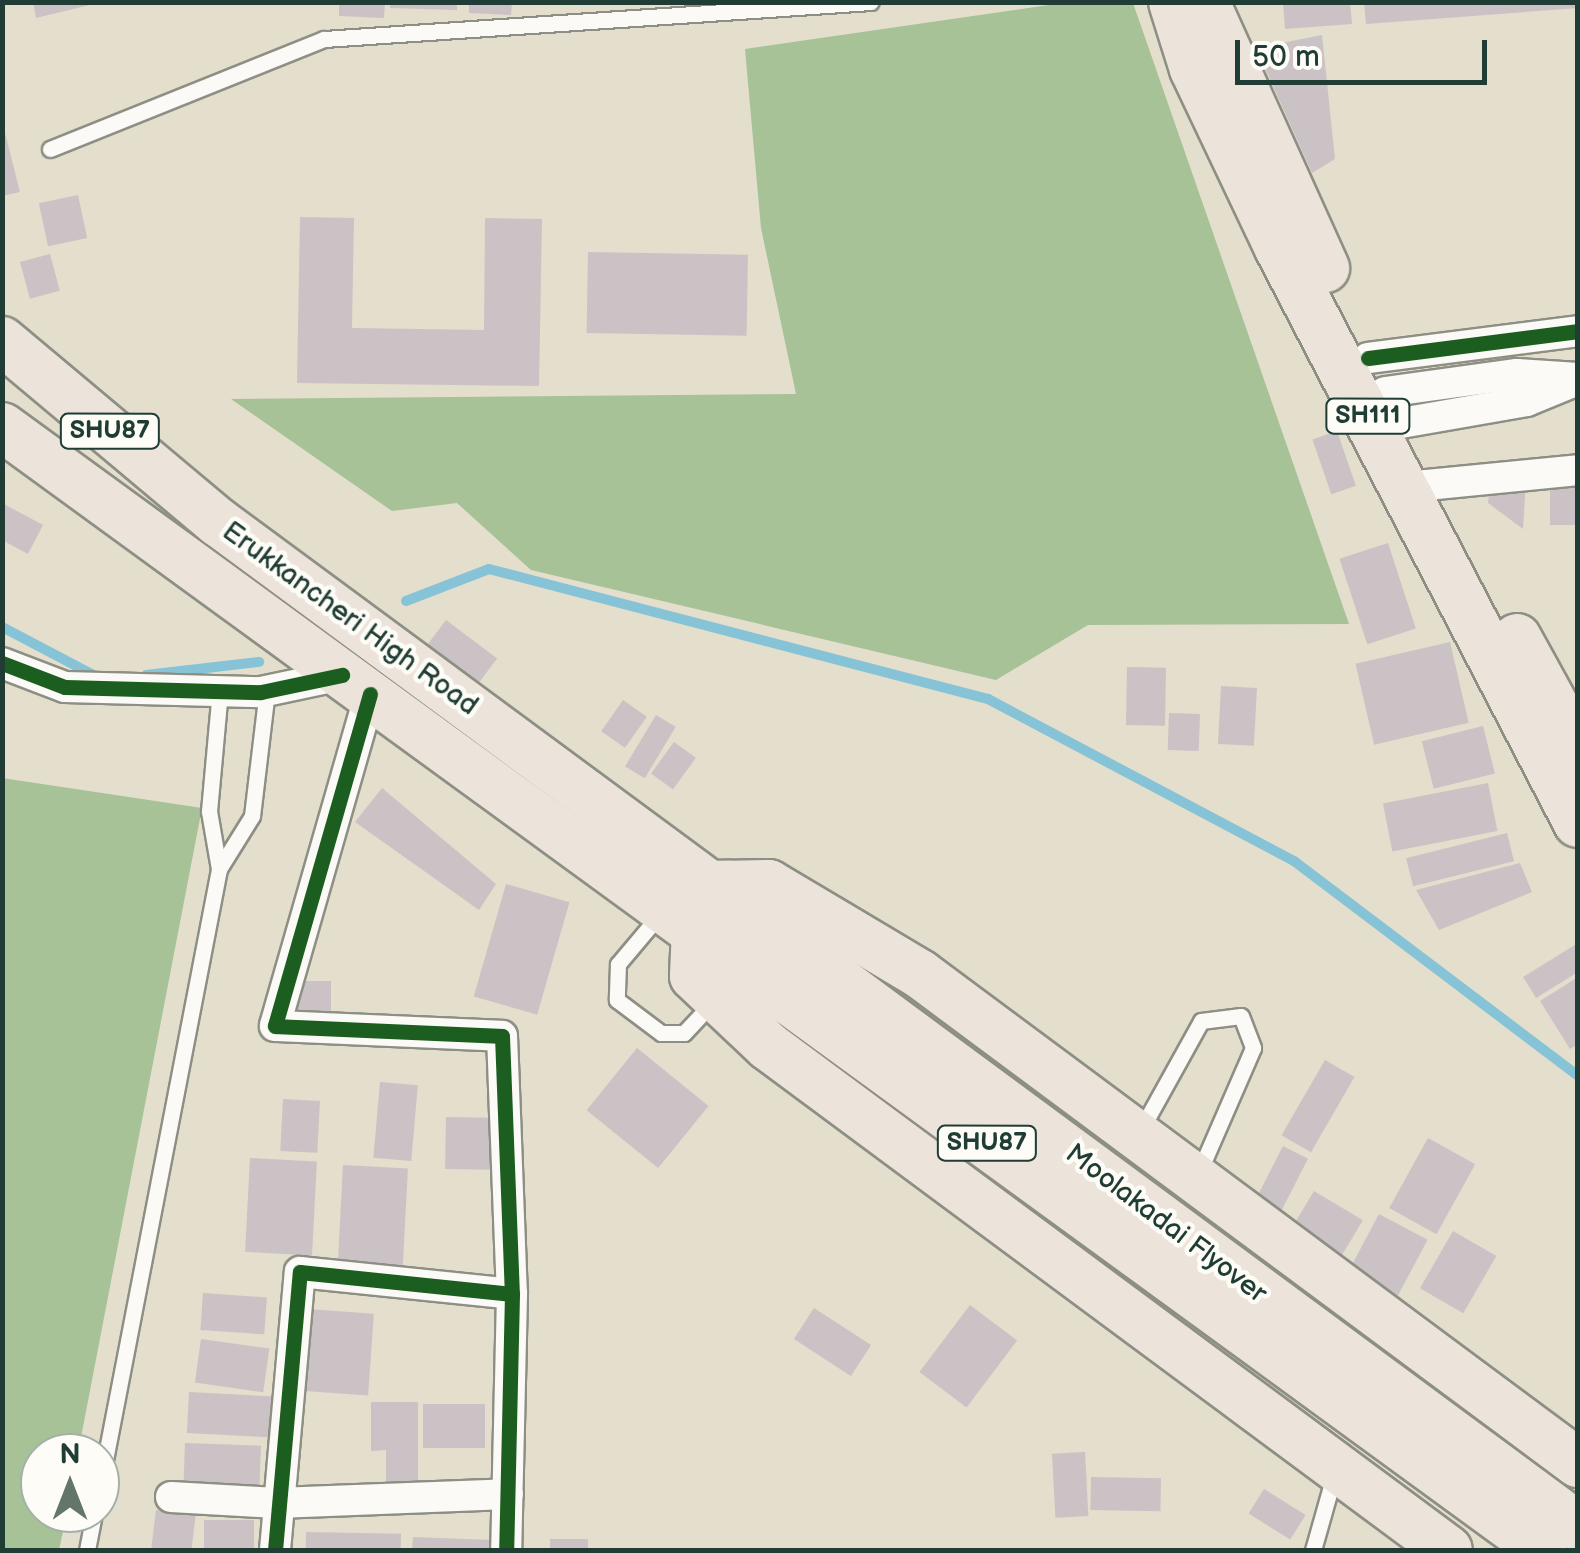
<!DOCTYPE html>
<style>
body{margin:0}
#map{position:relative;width:1580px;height:1553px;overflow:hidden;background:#e4decc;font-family:"Balsamiq Sans",sans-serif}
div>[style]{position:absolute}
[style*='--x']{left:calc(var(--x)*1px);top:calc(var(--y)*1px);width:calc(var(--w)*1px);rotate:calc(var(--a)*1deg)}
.forest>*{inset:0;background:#a6c296}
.stream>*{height:10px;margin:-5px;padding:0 5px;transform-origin:5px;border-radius:5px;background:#86c3d6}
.building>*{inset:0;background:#cbc2c5;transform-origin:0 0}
.roads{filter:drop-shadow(2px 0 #8d8f84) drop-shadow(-2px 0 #8d8f84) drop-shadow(0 2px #8d8f84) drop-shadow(0 -2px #8d8f84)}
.service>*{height:15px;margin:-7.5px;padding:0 7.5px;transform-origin:7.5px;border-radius:7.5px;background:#fbfaf7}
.minor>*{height:30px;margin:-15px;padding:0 15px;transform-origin:15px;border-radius:15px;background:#fbfaf7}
.primary>*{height:48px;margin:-24px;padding:0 24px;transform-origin:24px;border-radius:24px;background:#ece4db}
.cycleway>*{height:15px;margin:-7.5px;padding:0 7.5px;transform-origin:7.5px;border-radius:7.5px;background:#1b5e20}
span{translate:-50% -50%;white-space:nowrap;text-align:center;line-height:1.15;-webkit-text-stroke:9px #fdfcf7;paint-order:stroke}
.shield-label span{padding:2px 8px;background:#fdfcf7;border:2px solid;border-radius:8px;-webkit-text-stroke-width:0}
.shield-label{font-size:25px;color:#1f3d34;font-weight:700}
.street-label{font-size:28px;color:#1f3d34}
.frame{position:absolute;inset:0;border:5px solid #1f3d34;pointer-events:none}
.north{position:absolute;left:20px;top:1433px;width:100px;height:100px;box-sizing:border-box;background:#fdfcf7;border:2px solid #a4b0a9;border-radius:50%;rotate:0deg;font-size:28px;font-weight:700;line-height:40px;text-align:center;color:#1f3d34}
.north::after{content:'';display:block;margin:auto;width:35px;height:45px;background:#647569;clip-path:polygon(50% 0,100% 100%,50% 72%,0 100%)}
.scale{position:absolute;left:1235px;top:40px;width:252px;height:45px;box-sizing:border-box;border:5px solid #1f3d34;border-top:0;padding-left:12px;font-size:30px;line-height:35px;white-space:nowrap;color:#1f3d34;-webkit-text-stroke:8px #fdfcf7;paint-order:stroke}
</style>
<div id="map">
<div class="forest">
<i style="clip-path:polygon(1063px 3px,1133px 3px,1349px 624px,1088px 625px,996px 680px,531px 570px,457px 503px,392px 511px,231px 399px,796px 394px,761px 228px,745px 49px)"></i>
<i style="clip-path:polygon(2px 778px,202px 808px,78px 1453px,40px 1453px,40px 1513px,67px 1513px,59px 1550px,3px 1550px)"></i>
</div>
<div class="stream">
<i style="--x:406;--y:601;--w:89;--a:-21.1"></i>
<i style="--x:489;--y:569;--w:516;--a:14.6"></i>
<i style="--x:988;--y:699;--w:346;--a:27.9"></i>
<i style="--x:1294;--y:861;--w:356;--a:37.1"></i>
<i style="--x:2;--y:627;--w:110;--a:27.7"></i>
<i style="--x:146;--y:675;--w:114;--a:-6.6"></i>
</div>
<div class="building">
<i style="clip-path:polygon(33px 2px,94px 2px,94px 4px,36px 18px)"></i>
<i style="clip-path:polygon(339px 2px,385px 2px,384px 18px,339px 16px)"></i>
<i style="clip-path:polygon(469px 2px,512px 2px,511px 15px,469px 13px)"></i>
<i style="clip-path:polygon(1283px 2px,1350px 2px,1352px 24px,1285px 29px)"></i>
<i style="clip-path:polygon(1364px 2px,1578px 2px,1578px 8px,1366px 24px)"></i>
<i style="clip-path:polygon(390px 3px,457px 3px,457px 10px,390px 8px)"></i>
<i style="clip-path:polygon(1322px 35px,1335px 159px,1312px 173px,1256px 48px)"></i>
<i style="clip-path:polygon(2px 121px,20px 192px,2px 196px)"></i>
<i style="left:78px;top:195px;width:44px;height:40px;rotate:78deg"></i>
<i style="clip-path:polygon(300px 217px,354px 218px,352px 328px,484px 330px,485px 218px,542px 219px,539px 386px,297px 383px)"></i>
<i style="left:588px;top:252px;width:160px;height:81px;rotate:1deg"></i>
<i style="left:50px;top:254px;width:38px;height:31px;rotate:75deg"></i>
<i style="left:1337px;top:431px;width:58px;height:26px;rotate:71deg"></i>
<i style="left:1578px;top:481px;width:44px;height:28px;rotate:90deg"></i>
<i style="clip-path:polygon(1524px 483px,1525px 496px,1523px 529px,1488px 503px,1490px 487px)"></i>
<i style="clip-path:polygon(2px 503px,43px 525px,28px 554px,2px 540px)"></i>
<i style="left:1388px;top:543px;width:90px;height:51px;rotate:72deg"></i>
<i style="left:446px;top:620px;width:64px;height:30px;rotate:37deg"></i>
<i style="left:1450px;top:642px;width:83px;height:97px;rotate:77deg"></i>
<i style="left:1127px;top:667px;width:39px;height:58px;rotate:1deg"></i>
<i style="left:1221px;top:686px;width:36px;height:58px;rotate:3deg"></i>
<i style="left:623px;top:700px;width:29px;height:38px;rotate:35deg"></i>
<i style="left:1169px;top:713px;width:31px;height:37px;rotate:2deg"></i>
<i style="left:656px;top:715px;width:23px;height:60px;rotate:31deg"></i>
<i style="left:1483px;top:726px;width:49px;height:63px;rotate:76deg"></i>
<i style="left:674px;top:742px;width:27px;height:39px;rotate:36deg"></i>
<i style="left:1488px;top:783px;width:49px;height:107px;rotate:79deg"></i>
<i style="clip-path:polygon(382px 788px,496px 884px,479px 910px,355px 822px)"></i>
<i style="left:1507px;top:833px;width:29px;height:104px;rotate:76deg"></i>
<i style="clip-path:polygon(1520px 863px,1532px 892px,1439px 930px,1416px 890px)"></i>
<i style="left:506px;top:884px;width:66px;height:117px;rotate:16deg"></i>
<i style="clip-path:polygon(1578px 943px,1578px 972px,1536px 998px,1523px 977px)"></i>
<i style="clip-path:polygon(1578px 977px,1578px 1044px,1570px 1049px,1540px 1001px)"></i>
<i style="left:280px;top:981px;width:51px;height:35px"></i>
<i style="left:637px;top:1048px;width:92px;height:80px;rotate:39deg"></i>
<i style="left:1325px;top:1060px;width:34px;height:87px;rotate:30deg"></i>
<i style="left:380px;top:1082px;width:38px;height:76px;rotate:5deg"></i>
<i style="left:283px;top:1099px;width:37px;height:52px;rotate:3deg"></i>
<i style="left:446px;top:1117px;width:46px;height:52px;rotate:1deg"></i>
<i style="left:1428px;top:1138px;width:54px;height:80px;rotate:29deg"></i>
<i style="left:1283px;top:1146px;width:28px;height:72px;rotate:27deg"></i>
<i style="left:250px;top:1158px;width:67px;height:94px;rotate:3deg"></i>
<i style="left:343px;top:1165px;width:65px;height:99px;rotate:3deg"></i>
<i style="left:1314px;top:1191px;width:57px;height:49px;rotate:31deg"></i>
<i style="left:1379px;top:1214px;width:55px;height:71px;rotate:28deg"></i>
<i style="left:1453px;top:1231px;width:50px;height:66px;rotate:30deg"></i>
<i style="left:203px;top:1293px;width:64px;height:37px;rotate:4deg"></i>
<i style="left:970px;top:1305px;width:59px;height:84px;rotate:37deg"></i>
<i style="left:814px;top:1308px;width:68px;height:37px;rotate:33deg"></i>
<i style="left:307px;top:1309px;width:67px;height:82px;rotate:4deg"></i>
<i style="left:201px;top:1339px;width:69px;height:44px;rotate:8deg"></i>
<i style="left:189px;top:1392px;width:86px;height:41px;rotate:3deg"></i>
<i style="clip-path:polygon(371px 1402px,418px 1402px,418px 1482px,386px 1483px,386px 1450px,371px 1451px)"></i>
<i style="left:423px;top:1404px;width:62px;height:44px"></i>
<i style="left:185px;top:1443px;width:76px;height:45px;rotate:2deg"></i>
<i style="left:1085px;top:1452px;width:64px;height:33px;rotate:87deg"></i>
<i style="left:1091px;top:1477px;width:70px;height:33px;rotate:1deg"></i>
<i style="left:1264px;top:1489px;width:49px;height:29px;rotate:32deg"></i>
<i style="left:156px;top:1510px;width:40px;height:40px;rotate:7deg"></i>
<i style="left:204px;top:1520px;width:50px;height:30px"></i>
<i style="left:306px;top:1532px;width:95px;height:18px;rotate:1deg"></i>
<i style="clip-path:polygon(413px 1537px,493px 1540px,493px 1550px,412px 1550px)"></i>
<i style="left:588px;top:1539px;width:11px;height:38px;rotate:90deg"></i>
</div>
<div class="roads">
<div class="service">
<i style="--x:50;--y:149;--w:295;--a:-21.9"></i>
<i style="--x:324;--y:39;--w:548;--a:-3.87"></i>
<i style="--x:219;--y:869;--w:62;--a:-58.1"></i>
<i style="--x:252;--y:816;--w:126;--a:-83.2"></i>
<i style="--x:661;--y:913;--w:67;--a:130.1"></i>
<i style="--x:618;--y:964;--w:36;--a:92"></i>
<i style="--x:617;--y:1000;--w:55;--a:36.9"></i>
<i style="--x:661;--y:1033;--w:23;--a:0"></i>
<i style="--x:684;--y:1033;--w:45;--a:-46.8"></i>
<i style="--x:1139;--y:1133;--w:128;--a:-61"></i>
<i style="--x:1201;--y:1021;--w:40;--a:-7.1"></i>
<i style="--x:1241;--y:1016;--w:34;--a:69"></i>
<i style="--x:1253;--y:1048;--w:135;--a:113.5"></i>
<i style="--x:100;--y:1486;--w:628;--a:-79.08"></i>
<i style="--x:219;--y:869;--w:59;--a:-99.8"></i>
<i style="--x:209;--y:811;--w:122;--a:-84.8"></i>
<i style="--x:87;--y:1550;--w:38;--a:-79"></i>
<i style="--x:1313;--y:1550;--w:81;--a:-74.2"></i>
</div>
<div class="minor">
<i style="--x:1368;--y:358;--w:212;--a:-7.3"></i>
<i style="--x:1385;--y:392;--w:133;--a:-7.8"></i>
<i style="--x:1517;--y:374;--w:61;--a:3.8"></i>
<i style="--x:1401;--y:423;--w:128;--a:-9.9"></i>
<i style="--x:1527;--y:401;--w:50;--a:-22.4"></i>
<i style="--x:1406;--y:487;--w:173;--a:-5.6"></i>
<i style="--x:2;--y:663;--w:67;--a:20.9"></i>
<i style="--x:65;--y:687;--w:196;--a:1.5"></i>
<i style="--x:261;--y:692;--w:83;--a:-11.9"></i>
<i style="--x:370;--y:694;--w:345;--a:106"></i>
<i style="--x:275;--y:1026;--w:227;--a:2.5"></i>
<i style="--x:502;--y:1036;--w:258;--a:87.8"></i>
<i style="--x:512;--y:1294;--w:256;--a:91.3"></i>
<i style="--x:171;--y:1497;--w:106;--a:3.2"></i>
<i style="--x:277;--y:1503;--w:231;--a:-2.2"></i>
<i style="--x:275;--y:1550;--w:279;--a:-84.9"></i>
<i style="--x:300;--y:1272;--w:213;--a:5.9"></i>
</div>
<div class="primary">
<i style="--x:1173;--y:2;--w:70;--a:72.6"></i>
<i style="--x:1194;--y:69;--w:198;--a:64.6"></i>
<i style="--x:1279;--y:248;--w:648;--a:62.53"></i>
<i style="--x:1205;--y:2;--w:292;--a:65.7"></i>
<i style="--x:2;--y:341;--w:282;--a:40"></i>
<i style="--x:218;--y:522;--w:1690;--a:36.44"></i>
<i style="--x:2;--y:427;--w:1907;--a:36.08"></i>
<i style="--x:1517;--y:638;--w:127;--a:61.2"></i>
<i style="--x:707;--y:885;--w:62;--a:-0.9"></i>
<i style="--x:769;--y:884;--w:176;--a:30.8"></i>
<i style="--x:920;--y:974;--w:820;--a:36.62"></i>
<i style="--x:696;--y:928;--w:48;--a:92.4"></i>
<i style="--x:694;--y:976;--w:102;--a:43.4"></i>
<i style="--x:768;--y:1046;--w:846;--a:36.54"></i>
</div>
</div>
<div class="cycleway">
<i style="--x:1368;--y:358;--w:212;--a:-7.3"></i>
<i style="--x:2;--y:663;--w:67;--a:20.9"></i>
<i style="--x:65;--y:687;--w:196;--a:1.5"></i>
<i style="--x:261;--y:692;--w:83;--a:-11.9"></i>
<i style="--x:370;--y:694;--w:345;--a:106"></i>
<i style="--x:275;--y:1026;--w:227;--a:2.5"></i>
<i style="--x:502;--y:1036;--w:258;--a:87.8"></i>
<i style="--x:512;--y:1294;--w:256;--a:91.3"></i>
<i style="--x:275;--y:1550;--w:279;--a:-84.9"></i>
<i style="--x:300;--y:1272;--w:213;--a:5.9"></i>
</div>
<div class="shield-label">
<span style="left:1368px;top:416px">SH111</span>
<span style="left:110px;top:431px">SHU87</span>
<span style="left:987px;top:1143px">SHU87</span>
</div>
<div class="street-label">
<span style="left:350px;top:619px;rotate:36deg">Erukkancheri High Road</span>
<span style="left:1166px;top:1224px;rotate:37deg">Moolakadai Flyover</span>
</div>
<div class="frame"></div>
<div class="north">N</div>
<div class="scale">50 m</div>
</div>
